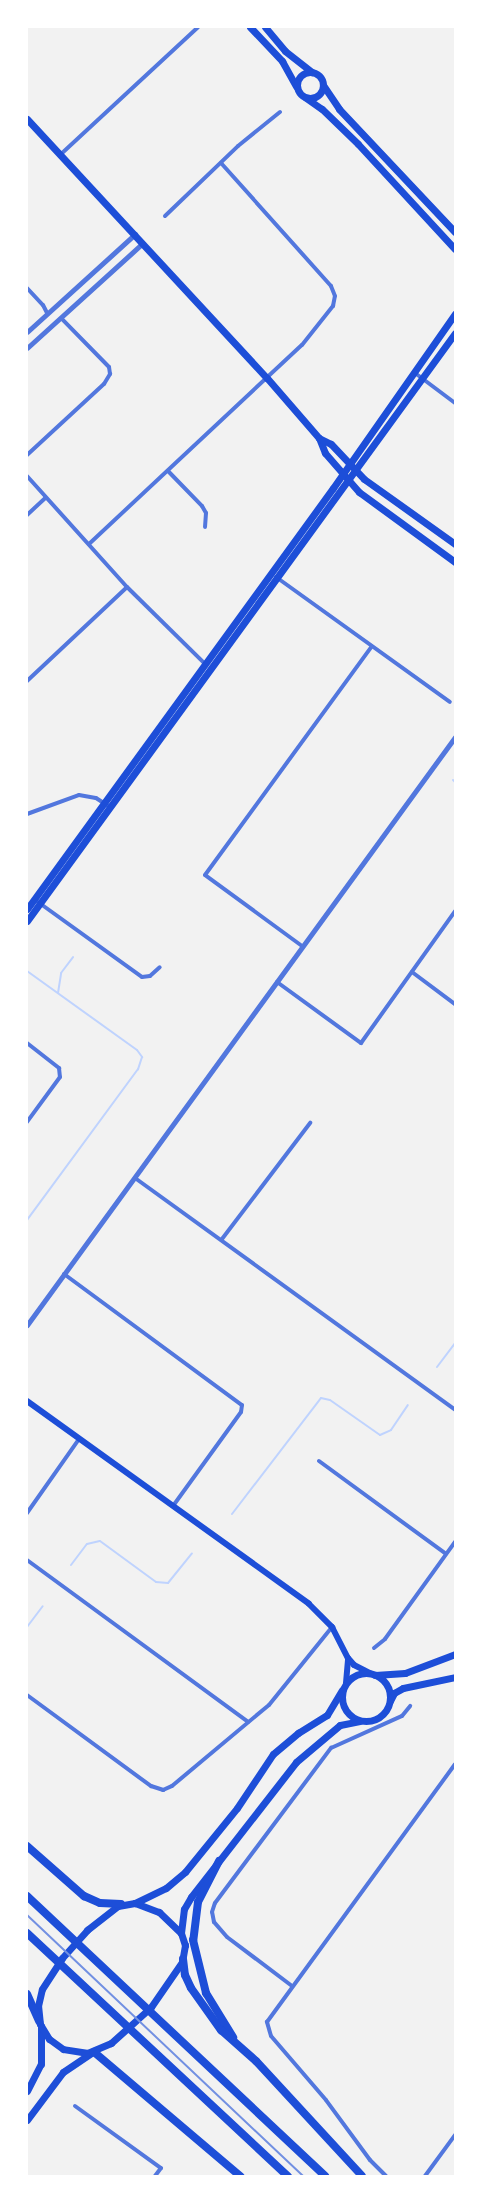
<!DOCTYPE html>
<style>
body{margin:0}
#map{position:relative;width:482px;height:2203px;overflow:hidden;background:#f2f2f2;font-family:"Public Sans",sans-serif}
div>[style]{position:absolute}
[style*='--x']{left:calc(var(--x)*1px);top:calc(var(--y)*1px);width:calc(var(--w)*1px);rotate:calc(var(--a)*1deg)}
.stream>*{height:2px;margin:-1px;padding:0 1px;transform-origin:1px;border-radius:1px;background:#bfd3fe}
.minor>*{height:4px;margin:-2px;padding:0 2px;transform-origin:2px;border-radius:2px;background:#5277de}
.tertiary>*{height:5px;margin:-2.5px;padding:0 2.5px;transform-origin:2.5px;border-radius:2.5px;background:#5277de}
.secondary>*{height:6px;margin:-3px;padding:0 3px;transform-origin:3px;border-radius:3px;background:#1d4ed8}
.primary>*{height:7px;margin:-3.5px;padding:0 3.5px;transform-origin:3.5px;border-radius:3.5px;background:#1d4ed8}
.primary>.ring{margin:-3.5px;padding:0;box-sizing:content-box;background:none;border:7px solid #1d4ed8;border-radius:50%}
.trunk>*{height:7px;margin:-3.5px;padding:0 3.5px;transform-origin:3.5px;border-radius:3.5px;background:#1d4ed8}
.trunk>.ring{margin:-3.5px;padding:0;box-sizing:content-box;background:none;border:7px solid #1d4ed8;border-radius:50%}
.motorway>*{height:8px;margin:-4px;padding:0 4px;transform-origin:4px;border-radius:4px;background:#1d4ed8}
.rail>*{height:2px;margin:-1px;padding:0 1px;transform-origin:1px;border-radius:1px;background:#7290e2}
span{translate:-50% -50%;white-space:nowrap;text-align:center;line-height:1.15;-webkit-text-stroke:5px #fff;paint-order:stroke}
.frame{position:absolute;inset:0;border:28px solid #fff;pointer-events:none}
</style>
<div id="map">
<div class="stream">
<i style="--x:453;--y:780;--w:3;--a:45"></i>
<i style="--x:27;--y:971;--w:135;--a:35.7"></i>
<i style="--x:137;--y:1050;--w:9;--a:54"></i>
<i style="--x:142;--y:1057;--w:13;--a:108"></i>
<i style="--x:138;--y:1069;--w:187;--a:126.3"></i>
<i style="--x:58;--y:993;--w:20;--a:-81"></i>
<i style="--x:61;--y:973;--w:20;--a:-53"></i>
<i style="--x:437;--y:1367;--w:30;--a:-53"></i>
<i style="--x:232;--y:1514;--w:146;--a:-52.5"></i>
<i style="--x:321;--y:1398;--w:9;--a:13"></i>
<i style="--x:330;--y:1400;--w:61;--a:35"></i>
<i style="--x:380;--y:1435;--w:12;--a:-24"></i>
<i style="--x:391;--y:1430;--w:30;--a:-56"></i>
<i style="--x:71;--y:1565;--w:26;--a:-53"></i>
<i style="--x:87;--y:1544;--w:13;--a:-13"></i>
<i style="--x:100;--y:1541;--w:69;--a:36.2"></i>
<i style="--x:156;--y:1582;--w:12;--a:5"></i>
<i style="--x:168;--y:1583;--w:38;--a:-51"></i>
<i style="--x:27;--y:1627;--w:26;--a:-53"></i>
</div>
<div class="minor">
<i style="--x:60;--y:155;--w:188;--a:-42.8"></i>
<i style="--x:165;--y:216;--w:101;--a:-43.8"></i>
<i style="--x:238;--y:146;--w:54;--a:-39"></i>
<i style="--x:27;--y:288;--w:23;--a:47"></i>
<i style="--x:43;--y:305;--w:9;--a:63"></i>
<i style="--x:415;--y:373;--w:50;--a:36.9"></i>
<i style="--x:27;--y:455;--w:105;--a:-42.7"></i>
<i style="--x:104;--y:384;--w:12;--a:-59"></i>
<i style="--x:110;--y:374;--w:7;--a:-98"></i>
<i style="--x:109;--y:367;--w:67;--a:-134.4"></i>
<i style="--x:168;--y:471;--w:49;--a:45.8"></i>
<i style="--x:202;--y:506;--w:8;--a:60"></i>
<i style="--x:206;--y:513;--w:14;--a:94"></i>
<i style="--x:27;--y:476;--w:149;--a:48"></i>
<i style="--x:127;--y:587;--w:111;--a:44.6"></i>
<i style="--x:27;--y:515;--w:25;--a:-43"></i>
<i style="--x:89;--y:544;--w:291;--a:-43.1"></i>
<i style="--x:302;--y:345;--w:50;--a:-51.5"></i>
<i style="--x:333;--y:306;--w:10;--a:-79"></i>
<i style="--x:335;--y:296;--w:11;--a:-112"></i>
<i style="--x:331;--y:286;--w:165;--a:-131.8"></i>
<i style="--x:276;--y:577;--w:214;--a:35.7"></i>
<i style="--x:27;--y:681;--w:137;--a:-43.2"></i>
<i style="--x:27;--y:814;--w:55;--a:-20.1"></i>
<i style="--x:79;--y:795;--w:17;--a:10"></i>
<i style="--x:96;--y:798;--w:17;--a:33"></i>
<i style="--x:38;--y:902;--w:128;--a:35.8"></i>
<i style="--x:142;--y:977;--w:8;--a:-7"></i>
<i style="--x:150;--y:976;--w:13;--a:-42"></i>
<i style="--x:302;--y:946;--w:120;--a:-143.8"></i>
<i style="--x:205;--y:875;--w:283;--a:-53.9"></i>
<i style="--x:412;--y:972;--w:54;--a:36.7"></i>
<i style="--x:277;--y:982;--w:104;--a:36"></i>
<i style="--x:361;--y:1043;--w:162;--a:-54.5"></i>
<i style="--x:27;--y:1043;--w:41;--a:38"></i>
<i style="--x:59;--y:1068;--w:9;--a:84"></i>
<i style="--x:60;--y:1077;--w:56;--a:126.3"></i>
<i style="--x:135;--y:1178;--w:395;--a:35.9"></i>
<i style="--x:222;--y:1239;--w:146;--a:-52.8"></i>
<i style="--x:64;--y:1274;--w:221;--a:36.4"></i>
<i style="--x:242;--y:1405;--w:7;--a:98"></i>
<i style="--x:241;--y:1412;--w:116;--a:125.9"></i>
<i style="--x:319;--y:1461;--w:157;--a:36.2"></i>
<i style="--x:27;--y:1513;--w:90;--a:-54.9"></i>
<i style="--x:27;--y:1560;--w:274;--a:36.2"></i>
<i style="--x:374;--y:1648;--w:14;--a:-39"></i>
<i style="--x:385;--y:1639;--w:120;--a:-54.2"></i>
<i style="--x:27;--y:1695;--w:154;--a:36.3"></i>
<i style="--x:151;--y:1786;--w:13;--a:18"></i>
<i style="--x:163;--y:1790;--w:10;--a:-24"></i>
<i style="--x:172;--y:1786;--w:126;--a:-39.9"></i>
<i style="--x:269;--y:1705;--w:100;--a:-51.1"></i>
<i style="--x:292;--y:1986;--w:81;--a:-143"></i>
<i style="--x:227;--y:1937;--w:20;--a:-131"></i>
<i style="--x:214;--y:1922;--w:10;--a:-101"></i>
<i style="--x:212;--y:1912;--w:9;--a:-72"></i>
<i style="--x:215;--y:1903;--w:194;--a:-53.2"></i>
<i style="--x:331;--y:1748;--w:78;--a:-24.3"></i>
<i style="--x:402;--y:1716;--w:13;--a:-51"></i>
<i style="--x:75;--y:2106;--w:106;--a:35.8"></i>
<i style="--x:161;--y:2168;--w:10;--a:127"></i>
<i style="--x:386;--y:2176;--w:23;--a:-135"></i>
<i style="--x:370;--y:2160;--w:74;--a:-126.3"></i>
<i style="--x:326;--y:2100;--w:84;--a:-130.7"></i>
<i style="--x:271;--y:2036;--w:15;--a:-106"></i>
<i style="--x:267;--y:2022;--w:319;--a:-53.9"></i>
<i style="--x:425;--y:2176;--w:51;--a:-53.8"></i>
</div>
<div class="tertiary">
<i style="--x:27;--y:332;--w:146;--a:-42.2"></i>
<i style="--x:27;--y:348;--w:156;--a:-42.2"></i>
<i style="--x:27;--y:1325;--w:727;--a:-53.95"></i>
</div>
<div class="secondary">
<i style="--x:27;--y:1401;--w:347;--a:35.7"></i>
<i style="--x:309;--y:1604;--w:33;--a:45"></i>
<i style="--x:332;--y:1627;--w:35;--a:63"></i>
<i style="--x:348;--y:1658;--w:9;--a:49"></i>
<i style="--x:354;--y:1665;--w:18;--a:27"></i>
<i style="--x:346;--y:1683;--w:24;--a:-85"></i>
</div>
<div class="primary">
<i style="--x:250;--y:27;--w:47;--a:46.7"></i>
<i style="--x:282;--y:61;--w:29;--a:61"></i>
<i style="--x:265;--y:27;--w:31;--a:50"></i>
<i style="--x:285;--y:51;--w:34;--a:38"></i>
<i class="ring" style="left:297px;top:72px;width:19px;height:19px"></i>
<i style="--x:323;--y:85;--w:29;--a:56"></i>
<i style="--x:339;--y:109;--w:169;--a:46.7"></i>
<i style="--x:306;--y:98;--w:19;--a:35"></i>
<i style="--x:322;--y:109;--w:50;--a:44.2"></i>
<i style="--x:358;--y:144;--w:143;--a:47.3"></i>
<i style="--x:27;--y:119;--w:353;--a:47.2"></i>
<i style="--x:267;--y:378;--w:79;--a:49.1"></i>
<i style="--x:319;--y:438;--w:16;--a:68"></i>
<i style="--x:325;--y:453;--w:52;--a:48.9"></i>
<i style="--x:359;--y:492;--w:119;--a:36.1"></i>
<i style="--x:319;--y:438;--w:13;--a:27"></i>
<i style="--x:331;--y:444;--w:48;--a:46.7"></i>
<i style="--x:364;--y:479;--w:112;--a:35.5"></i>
<i style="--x:27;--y:909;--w:520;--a:-53.99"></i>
<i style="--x:333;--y:488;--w:213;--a:-55"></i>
<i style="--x:27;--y:921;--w:727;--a:-53.95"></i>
<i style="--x:27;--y:2091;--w:30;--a:-63"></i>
<i style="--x:41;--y:2064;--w:38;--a:-90"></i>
<i style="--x:27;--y:2120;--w:60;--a:-53.1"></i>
<i style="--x:63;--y:2072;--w:34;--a:-34"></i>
</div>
<div class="trunk">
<i class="ring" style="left:342px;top:1673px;width:41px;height:41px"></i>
<i style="--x:375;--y:1675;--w:30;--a:-4"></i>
<i style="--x:405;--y:1673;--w:53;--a:-20.8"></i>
<i style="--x:390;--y:1701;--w:9;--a:-63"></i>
<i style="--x:394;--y:1693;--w:10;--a:-29"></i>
<i style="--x:403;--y:1688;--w:53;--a:-11.9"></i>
<i style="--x:135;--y:1903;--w:26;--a:21"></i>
<i style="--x:159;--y:1912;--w:30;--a:44"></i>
<i style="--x:181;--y:1933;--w:13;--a:72"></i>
<i style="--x:185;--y:1945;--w:17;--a:100"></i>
<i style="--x:182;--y:1962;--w:55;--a:124.6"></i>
<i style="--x:151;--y:2007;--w:54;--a:138"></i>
<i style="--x:111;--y:2043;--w:25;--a:157"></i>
<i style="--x:88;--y:2053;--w:25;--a:-171"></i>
<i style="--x:63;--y:2049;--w:17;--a:-144"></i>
<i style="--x:49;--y:2039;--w:17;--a:-121"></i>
<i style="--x:40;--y:2024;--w:18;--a:-96"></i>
<i style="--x:38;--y:2006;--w:17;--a:-77"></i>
<i style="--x:42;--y:1989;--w:37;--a:-57"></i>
<i style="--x:62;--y:1958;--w:38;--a:-48"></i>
<i style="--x:87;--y:1930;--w:39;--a:-38"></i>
<i style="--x:118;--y:1906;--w:17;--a:-10"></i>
<i style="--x:135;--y:1903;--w:34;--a:-26"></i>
<i style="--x:166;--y:1888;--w:25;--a:-40"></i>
<i style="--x:185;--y:1872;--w:82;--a:-50.9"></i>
<i style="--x:237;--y:1808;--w:65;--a:-56.3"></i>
<i style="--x:273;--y:1754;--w:33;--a:-40"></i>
<i style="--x:298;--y:1733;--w:34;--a:-32"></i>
<i style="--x:327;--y:1715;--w:29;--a:-59"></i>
<i style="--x:181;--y:1933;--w:24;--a:-83"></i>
<i style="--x:184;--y:1909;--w:14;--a:-60"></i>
<i style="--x:191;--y:1897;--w:171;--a:-52.1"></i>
<i style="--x:296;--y:1762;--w:57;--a:-40.1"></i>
<i style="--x:340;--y:1725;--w:20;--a:-11"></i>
</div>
<div class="motorway">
<i style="--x:27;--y:1846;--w:76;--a:41.3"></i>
<i style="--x:84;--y:1896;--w:17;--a:24"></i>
<i style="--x:100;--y:1903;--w:21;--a:3"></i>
<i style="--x:219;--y:1861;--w:46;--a:117.1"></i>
<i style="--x:198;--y:1902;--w:38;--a:97"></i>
<i style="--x:193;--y:1940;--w:55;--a:76.2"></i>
<i style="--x:206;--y:1993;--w:52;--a:58.5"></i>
<i style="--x:27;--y:1896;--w:409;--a:43.2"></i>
<i style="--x:27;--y:1933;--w:357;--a:43"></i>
<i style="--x:183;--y:1959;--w:16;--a:83"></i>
<i style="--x:185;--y:1975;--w:14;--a:65"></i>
<i style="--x:191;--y:1988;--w:52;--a:54.5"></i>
<i style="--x:221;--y:2030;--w:47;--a:41.5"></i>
<i style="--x:256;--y:2061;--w:156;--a:47.3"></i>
<i style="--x:27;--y:1994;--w:30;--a:66"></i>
<i style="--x:94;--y:2052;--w:192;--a:40.3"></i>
</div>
<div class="rail">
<i style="--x:27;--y:1915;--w:380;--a:43.4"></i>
</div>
<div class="frame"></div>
</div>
